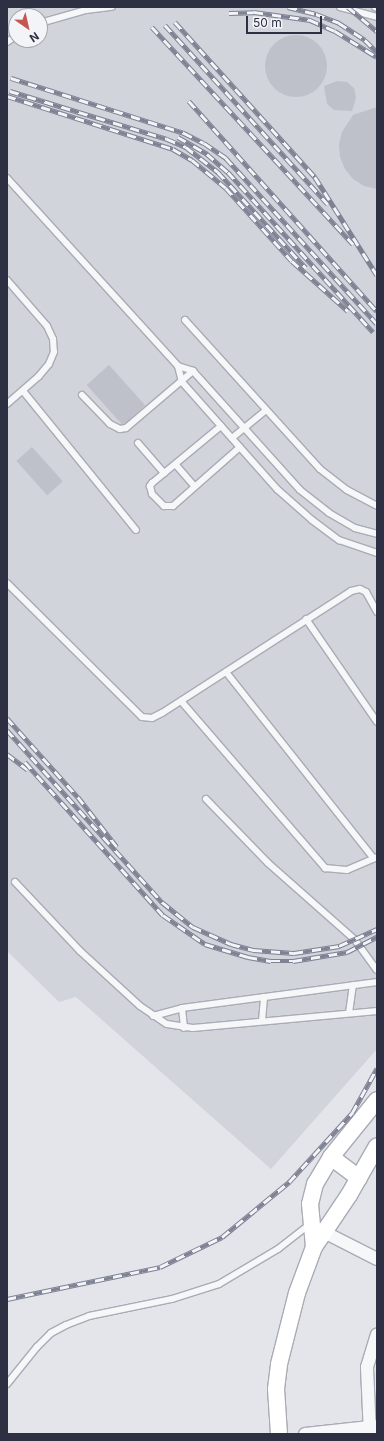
<!DOCTYPE html>
<style>
body{margin:0}
#map{position:relative;width:384px;height:1441px;overflow:hidden;background:#e4e5eb;font-family:Inter,sans-serif}
div>[style]{position:absolute}
[style*='--x']{left:calc(var(--x)*1px);top:calc(var(--y)*1px);width:calc(var(--w)*1px);rotate:calc(var(--a)*1deg)}
.built>*{inset:0;background:#d2d4dc}
.building>*{inset:0;background:#bec0ca;transform-origin:0 0}
.round{border-radius:50%}
.roads{filter:drop-shadow(1px 0 #a9abb5) drop-shadow(-1px 0 #a9abb5) drop-shadow(0 1px #a9abb5) drop-shadow(0 -1px #a9abb5)}
.lane>*{height:6px;margin:-3px;padding:0 3px;transform-origin:3px;border-radius:3px;background:#f6f7f9}
.street>*{height:12px;margin:-6px;padding:0 6px;transform-origin:6px;border-radius:6px;background:#f6f7f9}
.secondary>*{height:16px;margin:-8px;padding:0 8px;transform-origin:8px;border-radius:8px;background:#fff}
.rail>*{height:4.5px;margin-top:-2.25px;transform-origin:0;background:repeating-linear-gradient(90deg,#f3f4f8 0 9px,#7e8293 0 18px);box-sizing:border-box;border-block:1px solid #7e8293}
span{translate:-50% -50%;white-space:nowrap;text-align:center;line-height:1.15;-webkit-text-stroke:4px #f3f4f8;paint-order:stroke}
.frame{position:absolute;inset:0;border:8px solid #2c3042;pointer-events:none}
.north{position:absolute;left:8px;top:8px;width:40px;height:40px;box-sizing:border-box;background:#f3f4f8;border:1px solid #a3a6af;border-radius:50%;rotate:146deg;font-size:11px;font-weight:700;line-height:16px;text-align:center;color:#2c3042}
.north::after{content:'';display:block;margin:auto;width:14px;height:18px;background:#c65552;clip-path:polygon(50% 0,100% 100%,50% 72%,0 100%)}
.scale{position:absolute;left:246px;top:16px;width:76px;height:18px;box-sizing:border-box;border:2px solid #2c3042;border-top:0;padding-left:5px;font-size:12px;line-height:14px;white-space:nowrap;color:#2c3042;-webkit-text-stroke:3px #f3f4f8;paint-order:stroke}
</style>
<div id="map">
<div class="built">
<i style="clip-path:polygon(evenodd,7px 7px,377px 7px,377px 1049px,271px 1169px,76px 997px,59px 1002px,7px 951px,7px 7px,16px 16px,40px 16px,40px 40px,16px 40px,16px 16px)"></i>
</div>
<div class="building">
<i class="round" style="left:265px;top:35px;width:62px;height:62px"></i>
<i style="clip-path:polygon(337px 81px,347px 82px,354px 88px,356px 98px,352px 111px,334px 110px,327px 104px,324px 86px)"></i>
<i style="clip-path:polygon(377px 107px,377px 189px,364px 186px,353px 179px,345px 169px,340px 157px,339px 144px,342px 132px,353px 115px)"></i>
<i style="left:109px;top:365px;width:54px;height:30px;rotate:48deg"></i>
<i style="left:32px;top:447px;width:46px;height:21px;rotate:48deg"></i>
</div>
<div class="roads">
<div class="lane">
<i style="--x:340;--y:7;--w:38;--a:15"></i>
<i style="--x:375;--y:7;--w:2;--a:27"></i>
<i style="--x:40;--y:23;--w:48;--a:-15.8"></i>
<i style="--x:86;--y:10;--w:26;--a:-7"></i>
<i style="--x:7;--y:42;--w:11;--a:-34"></i>
<i style="--x:7;--y:178;--w:254;--a:47.7"></i>
<i style="--x:178;--y:366;--w:16;--a:76"></i>
<i style="--x:182;--y:382;--w:144;--a:48.4"></i>
<i style="--x:278;--y:490;--w:45;--a:41.4"></i>
<i style="--x:312;--y:520;--w:34;--a:37"></i>
<i style="--x:339;--y:540;--w:40;--a:18.9"></i>
<i style="--x:7;--y:280;--w:61;--a:49"></i>
<i style="--x:47;--y:326;--w:14;--a:65"></i>
<i style="--x:53;--y:339;--w:13;--a:86"></i>
<i style="--x:54;--y:352;--w:13;--a:113"></i>
<i style="--x:49;--y:364;--w:16;--a:130"></i>
<i style="--x:39;--y:376;--w:43;--a:138.8"></i>
<i style="--x:185;--y:320;--w:201;--a:47.8"></i>
<i style="--x:320;--y:469;--w:34;--a:38"></i>
<i style="--x:347;--y:490;--w:34;--a:28"></i>
<i style="--x:178;--y:366;--w:16;--a:18"></i>
<i style="--x:193;--y:371;--w:160;--a:48"></i>
<i style="--x:300;--y:490;--w:37;--a:38"></i>
<i style="--x:329;--y:513;--w:30;--a:30"></i>
<i style="--x:355;--y:528;--w:23;--a:15"></i>
<i style="--x:23;--y:391;--w:179;--a:50.9"></i>
<i style="--x:82;--y:395;--w:40;--a:46"></i>
<i style="--x:110;--y:424;--w:11;--a:27"></i>
<i style="--x:120;--y:429;--w:6;--a:-9"></i>
<i style="--x:126;--y:428;--w:88;--a:-40.4"></i>
<i style="--x:221;--y:426;--w:89;--a:140.4"></i>
<i style="--x:152;--y:483;--w:4;--a:124"></i>
<i style="--x:150;--y:486;--w:8;--a:76"></i>
<i style="--x:152;--y:494;--w:17;--a:45"></i>
<i style="--x:164;--y:506;--w:9;--a:0"></i>
<i style="--x:173;--y:506;--w:89;--a:-41.4"></i>
<i style="--x:232;--y:438;--w:43;--a:-39.3"></i>
<i style="--x:138;--y:443;--w:40;--a:49"></i>
<i style="--x:176;--y:465;--w:28;--a:49"></i>
<i style="--x:7;--y:583;--w:190;--a:44.8"></i>
<i style="--x:142;--y:717;--w:10;--a:6"></i>
<i style="--x:152;--y:718;--w:11;--a:-27"></i>
<i style="--x:162;--y:713;--w:225;--a:-32.8"></i>
<i style="--x:351;--y:591;--w:9;--a:-13"></i>
<i style="--x:360;--y:589;--w:7;--a:27"></i>
<i style="--x:366;--y:592;--w:23;--a:61"></i>
<i style="--x:306;--y:619;--w:125;--a:55.4"></i>
<i style="--x:226;--y:672;--w:238;--a:51.6"></i>
<i style="--x:181;--y:701;--w:221;--a:49.2"></i>
<i style="--x:325;--y:868;--w:22;--a:5"></i>
<i style="--x:347;--y:870;--w:33;--a:-23"></i>
<i style="--x:206;--y:799;--w:89;--a:45.9"></i>
<i style="--x:268;--y:863;--w:116;--a:41.5"></i>
<i style="--x:355;--y:940;--w:37;--a:54"></i>
<i style="--x:15;--y:882;--w:95;--a:46.7"></i>
<i style="--x:80;--y:951;--w:81;--a:42.5"></i>
<i style="--x:140;--y:1006;--w:32;--a:34"></i>
<i style="--x:167;--y:1024;--w:26;--a:9"></i>
<i style="--x:193;--y:1028;--w:185;--a:-5.3"></i>
<i style="--x:182;--y:1008;--w:20;--a:84"></i>
<i style="--x:349;--y:1013;--w:28;--a:-82"></i>
<i style="--x:153;--y:1016;--w:30;--a:-15"></i>
<i style="--x:182;--y:1008;--w:197;--a:-7.6"></i>
<i style="--x:262;--y:1021;--w:24;--a:-85"></i>
<i style="--x:7;--y:1384;--w:48;--a:-51"></i>
<i style="--x:37;--y:1347;--w:20;--a:-45"></i>
<i style="--x:51;--y:1333;--w:17;--a:-28"></i>
<i style="--x:66;--y:1325;--w:25;--a:-21"></i>
<i style="--x:89;--y:1316;--w:85;--a:-11.6"></i>
<i style="--x:172;--y:1299;--w:49;--a:-17.7"></i>
<i style="--x:219;--y:1284;--w:69;--a:-30.7"></i>
<i style="--x:278;--y:1249;--w:39;--a:-38"></i>
</div>
<div class="street">
<i style="--x:318;--y:1229;--w:66;--a:27"></i>
<i style="--x:305;--y:1434;--w:72;--a:-6.3"></i>
<i style="--x:370;--y:1434;--w:67;--a:-92.6"></i>
<i style="--x:367;--y:1367;--w:34;--a:-73"></i>
</div>
<div class="secondary">
<i style="--x:331;--y:1157;--w:35;--a:37"></i>
<i style="--x:314;--y:1247;--w:43;--a:-95.3"></i>
<i style="--x:310;--y:1204;--w:21;--a:-76"></i>
<i style="--x:315;--y:1184;--w:31;--a:-59"></i>
<i style="--x:331;--y:1157;--w:73;--a:-51.1"></i>
<i style="--x:279;--y:1434;--w:45;--a:-93.8"></i>
<i style="--x:276;--y:1389;--w:25;--a:-83"></i>
<i style="--x:279;--y:1364;--w:73;--a:-75.8"></i>
<i style="--x:297;--y:1293;--w:49;--a:-69.7"></i>
<i style="--x:314;--y:1247;--w:63;--a:-56.1"></i>
<i style="--x:349;--y:1195;--w:56;--a:-60.3"></i>
</div>
</div>
<div class="rail">
<i style="--x:288;--y:7;--w:29;--a:14"></i>
<i style="--x:316;--y:14;--w:25;--a:21"></i>
<i style="--x:339;--y:23;--w:31;--a:33"></i>
<i style="--x:365;--y:40;--w:17;--a:45"></i>
<i style="--x:348;--y:7;--w:38;--a:40"></i>
<i style="--x:229;--y:13;--w:25;--a:-2"></i>
<i style="--x:254;--y:12;--w:57;--a:8.1"></i>
<i style="--x:310;--y:20;--w:27;--a:24"></i>
<i style="--x:335;--y:31;--w:49;--a:31.8"></i>
<i style="--x:175;--y:22;--w:209;--a:47.9"></i>
<i style="--x:315;--y:177;--w:116;--a:57.7"></i>
<i style="--x:165;--y:25;--w:242;--a:47.7"></i>
<i style="--x:152;--y:27;--w:296;--a:47.2"></i>
<i style="--x:11;--y:78;--w:182;--a:17.6"></i>
<i style="--x:184;--y:133;--w:22;--a:27"></i>
<i style="--x:204;--y:143;--w:27;--a:34"></i>
<i style="--x:226;--y:158;--w:224;--a:47.7"></i>
<i style="--x:10;--y:91;--w:164;--a:17"></i>
<i style="--x:167;--y:139;--w:21;--a:23"></i>
<i style="--x:186;--y:147;--w:41;--a:38"></i>
<i style="--x:218;--y:172;--w:130;--a:47.5"></i>
<i style="--x:7;--y:96;--w:174;--a:17.7"></i>
<i style="--x:173;--y:149;--w:22;--a:30"></i>
<i style="--x:192;--y:160;--w:44;--a:39.5"></i>
<i style="--x:226;--y:188;--w:98;--a:47.9"></i>
<i style="--x:292;--y:261;--w:75;--a:41.8"></i>
<i style="--x:189;--y:101;--w:282;--a:48.2"></i>
<i style="--x:178;--y:137;--w:34;--a:30"></i>
<i style="--x:207;--y:154;--w:28;--a:41"></i>
<i style="--x:228;--y:172;--w:216;--a:47.8"></i>
<i style="--x:7;--y:718;--w:106;--a:48.1"></i>
<i style="--x:78;--y:797;--w:63;--a:52"></i>
<i style="--x:7;--y:730;--w:232;--a:48"></i>
<i style="--x:162;--y:902;--w:40;--a:39"></i>
<i style="--x:193;--y:927;--w:42;--a:24.1"></i>
<i style="--x:231;--y:944;--w:23;--a:15"></i>
<i style="--x:253;--y:950;--w:41;--a:4.2"></i>
<i style="--x:294;--y:953;--w:46;--a:-8.8"></i>
<i style="--x:339;--y:946;--w:42;--a:-24.1"></i>
<i style="--x:7;--y:754;--w:26;--a:37"></i>
<i style="--x:25;--y:762;--w:206;--a:48"></i>
<i style="--x:163;--y:915;--w:51;--a:34.6"></i>
<i style="--x:205;--y:944;--w:45;--a:16.8"></i>
<i style="--x:248;--y:957;--w:23;--a:10"></i>
<i style="--x:271;--y:961;--w:22;--a:0"></i>
<i style="--x:293;--y:961;--w:55;--a:-9.5"></i>
<i style="--x:347;--y:952;--w:34;--a:-27"></i>
<i style="--x:7;--y:1299;--w:156;--a:-11.8"></i>
<i style="--x:160;--y:1267;--w:69;--a:-25.8"></i>
<i style="--x:222;--y:1237;--w:87;--a:-39.4"></i>
<i style="--x:289;--y:1182;--w:93;--a:-47.6"></i>
<i style="--x:352;--y:1113;--w:51;--a:-60.9"></i>
</div>
<div class="frame"></div>
<div class="north">N</div>
<div class="scale">50 m</div>
</div>
